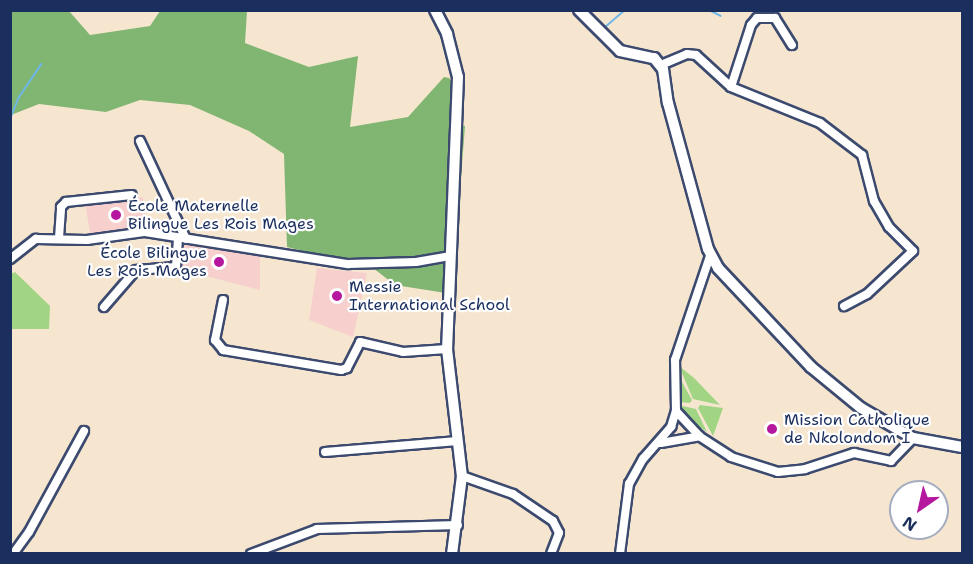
<!DOCTYPE html>
<meta charset="utf-8">
<style>
body{margin:0}
#map{position:relative;width:973px;height:564px;overflow:hidden;background:#f6e6d0;font-family:"Shantell Sans",sans-serif}
div>[style]{position:absolute}
[style*='--x']{left:calc(var(--x)*1px);top:calc(var(--y)*1px);width:calc(var(--w)*1px);rotate:calc(var(--a)*1deg)}
.built>*{inset:0;background:#f7d0ce}
.green>*{inset:0;background:#a1d483}
.forest>*{inset:0;background:#80b671}
.stream>*{height:2px;margin:-1px;padding:0 1px;transform-origin:1px;border-radius:1px;background:#70b6e7}
.roads{filter:drop-shadow(2px 0 #3c4a6f) drop-shadow(-2px 0 #3c4a6f) drop-shadow(0 2px #3c4a6f) drop-shadow(0 -2px #3c4a6f)}
.street>*{height:8px;margin:-4px;padding:0 4px;transform-origin:4px;border-radius:4px;background:#fff}
.secondary>*{height:10px;margin:-5px;padding:0 5px;transform-origin:5px;border-radius:5px;background:#fff}
.dots>*{width:16px;height:16px;translate:-50% -50%;box-sizing:border-box;border:3px solid #fff;border-radius:50%}
span{translate:-50% -50%;white-space:nowrap;text-align:center;line-height:1.15;-webkit-text-stroke:4.5px #fff;paint-order:stroke}
.poi-label{font-size:16px;color:#1b2f5e}
.left{translate:0 -50%;text-align:left}
.right{translate:-100% -50%;text-align:right}
.frame{position:absolute;inset:0;border:12px solid #1b2f5e;pointer-events:none}
.north{position:absolute;left:889px;top:480px;width:60px;height:60px;box-sizing:border-box;background:#fff;border:2px solid #a4acbf;border-radius:50%;rotate:214deg;font-size:16px;font-weight:700;line-height:24px;text-align:center;color:#1b2f5e}
.north::after{content:'';display:block;margin:auto;width:21px;height:27px;background:#b5179e;clip-path:polygon(50% 0,100% 100%,50% 72%,0 100%)}
</style>
<div id="map">
<div class="built">
<i style="clip-path:polygon(143px 197px,147px 228px,91px 238px,85px 203px)"></i>
<i style="clip-path:polygon(178px 241px,260px 254px,260px 290px,179px 269px)"></i>
<i style="clip-path:polygon(317px 268px,367px 273px,353px 337px,309px 320px)"></i>
</div>
<div class="green">
<i style="clip-path:polygon(15px 272px,50px 306px,49px 329px,11px 329px,11px 274px)"></i>
<i style="clip-path:polygon(679px 366px,694px 378px,720px 405px,693px 399px)"></i>
<i style="clip-path:polygon(677px 373px,692px 400px,690px 403px,679px 402px)"></i>
<i style="clip-path:polygon(678px 405px,696px 409px,707px 432px,688px 419px)"></i>
<i style="clip-path:polygon(700px 405px,723px 408px,713px 436px,698px 408px)"></i>
</div>
<div class="forest">
<i style="clip-path:polygon(11px 11px,69px 11px,90px 35px,150px 26px,160px 11px,247px 11px,245px 43px,309px 67px,358px 56px,350px 127px,408px 117px,444px 77px,449px 78px,453px 83px,455px 123px,465px 126px,452px 294px,395px 285px,373px 268px,287px 247px,284px 154px,249px 131px,190px 105px,140px 100px,106px 112px,39px 104px,11px 115px)"></i>
</div>
<div class="stream">
<i style="--x:709;--y:10;--w:13;--a:27"></i>
<i style="--x:604;--y:28;--w:28;--a:-41"></i>
<i style="--x:10;--y:119;--w:24;--a:-68"></i>
<i style="--x:19;--y:97;--w:40;--a:-56"></i>
</div>
<div class="roads">
<div class="street">
<i style="--x:661;--y:65;--w:28;--a:-23"></i>
<i style="--x:687;--y:54;--w:9;--a:6"></i>
<i style="--x:696;--y:55;--w:47;--a:42.4"></i>
<i style="--x:731;--y:87;--w:96;--a:22"></i>
<i style="--x:820;--y:123;--w:53;--a:37.3"></i>
<i style="--x:862;--y:155;--w:48;--a:75.4"></i>
<i style="--x:874;--y:201;--w:30;--a:60"></i>
<i style="--x:889;--y:227;--w:34;--a:45"></i>
<i style="--x:913;--y:251;--w:63;--a:136.9"></i>
<i style="--x:867;--y:294;--w:26;--a:152"></i>
<i style="--x:731;--y:87;--w:65;--a:-72.1"></i>
<i style="--x:751;--y:25;--w:9;--a:-49"></i>
<i style="--x:757;--y:18;--w:18;--a:0"></i>
<i style="--x:775;--y:18;--w:32;--a:58"></i>
<i style="--x:140;--y:141;--w:108;--a:64.9"></i>
<i style="--x:59;--y:238;--w:31;--a:-86"></i>
<i style="--x:61;--y:207;--w:7;--a:-45"></i>
<i style="--x:66;--y:202;--w:66;--a:-6.1"></i>
<i style="--x:10;--y:259;--w:33;--a:-38"></i>
<i style="--x:36;--y:239;--w:51;--a:1.1"></i>
<i style="--x:87;--y:240;--w:59;--a:-7.9"></i>
<i style="--x:145;--y:232;--w:206;--a:9"></i>
<i style="--x:348;--y:264;--w:68;--a:-1.7"></i>
<i style="--x:416;--y:262;--w:34;--a:-10"></i>
<i style="--x:223;--y:300;--w:41;--a:101.3"></i>
<i style="--x:215;--y:340;--w:13;--a:51"></i>
<i style="--x:223;--y:350;--w:120;--a:9.6"></i>
<i style="--x:341;--y:370;--w:6;--a:-18"></i>
<i style="--x:347;--y:368;--w:29;--a:-63"></i>
<i style="--x:360;--y:342;--w:44;--a:13.1"></i>
<i style="--x:403;--y:352;--w:44;--a:-3.9"></i>
<i style="--x:104;--y:307;--w:49;--a:-49.1"></i>
<i style="--x:136;--y:270;--w:40;--a:-4.3"></i>
<i style="--x:176;--y:267;--w:29;--a:-86"></i>
<i style="--x:676;--y:411;--w:34;--a:47"></i>
<i style="--x:699;--y:436;--w:38;--a:33"></i>
<i style="--x:731;--y:457;--w:49;--a:17.7"></i>
<i style="--x:778;--y:472;--w:27;--a:-6"></i>
<i style="--x:805;--y:469;--w:52;--a:-18.1"></i>
<i style="--x:854;--y:453;--w:38;--a:12"></i>
<i style="--x:891;--y:461;--w:32;--a:-46"></i>
<i style="--x:661;--y:443;--w:39;--a:-10"></i>
<i style="--x:325;--y:452;--w:133;--a:-4.7"></i>
<i style="--x:462;--y:476;--w:54;--a:19.4"></i>
<i style="--x:513;--y:494;--w:48;--a:34"></i>
<i style="--x:553;--y:521;--w:13;--a:63"></i>
<i style="--x:559;--y:533;--w:22;--a:111"></i>
<i style="--x:13;--y:554;--w:27;--a:-54"></i>
<i style="--x:29;--y:532;--w:115;--a:-61.4"></i>
<i style="--x:251;--y:554;--w:71;--a:-20.7"></i>
<i style="--x:317;--y:529;--w:141;--a:-1.6"></i>
<i style="--x:620;--y:554;--w:71;--a:-82.7"></i>
<i style="--x:629;--y:484;--w:29;--a:-61"></i>
<i style="--x:643;--y:459;--w:43;--a:-48.8"></i>
<i style="--x:671;--y:427;--w:17;--a:-73"></i>
<i style="--x:676;--y:411;--w:51;--a:-91.1"></i>
<i style="--x:675;--y:360;--w:110;--a:-71.4"></i>
</div>
<div class="secondary">
<i style="--x:435;--y:10;--w:27;--a:63"></i>
<i style="--x:447;--y:34;--w:44;--a:75.7"></i>
<i style="--x:458;--y:77;--w:272;--a:92.3"></i>
<i style="--x:447;--y:349;--w:128;--a:83.3"></i>
<i style="--x:462;--y:476;--w:79;--a:97.3"></i>
<i style="--x:579;--y:10;--w:58;--a:45"></i>
<i style="--x:620;--y:51;--w:35;--a:12"></i>
<i style="--x:654;--y:58;--w:14;--a:51"></i>
<i style="--x:663;--y:69;--w:34;--a:82"></i>
<i style="--x:668;--y:103;--w:151;--a:74.7"></i>
<i style="--x:708;--y:249;--w:21;--a:62"></i>
<i style="--x:718;--y:268;--w:136;--a:46.8"></i>
<i style="--x:811;--y:367;--w:65;--a:39.4"></i>
<i style="--x:861;--y:408;--w:60;--a:30"></i>
<i style="--x:913;--y:438;--w:50;--a:10.4"></i>
</div>
</div>
<div class="dots">
<i style="left:116px;top:215px;background:#b5179e"></i>
<i style="left:219px;top:262px;background:#b5179e"></i>
<i style="left:337px;top:296px;background:#b5179e"></i>
<i style="left:772px;top:429px;background:#b5179e"></i>
</div>
<div class="poi-label">
<span class="left" style="left:128px;top:215px">École Maternelle<br>Bilingue Les Rois Mages</span>
<span class="right" style="left:207px;top:262px">École Bilingue<br>Les Rois Mages</span>
<span class="left" style="left:349px;top:296px">Messie<br>International School</span>
<span class="left" style="left:784px;top:429px">Mission Catholique<br>de Nkolondom I</span>
</div>
<div class="frame"></div>
<div class="north">N</div>
</div>
